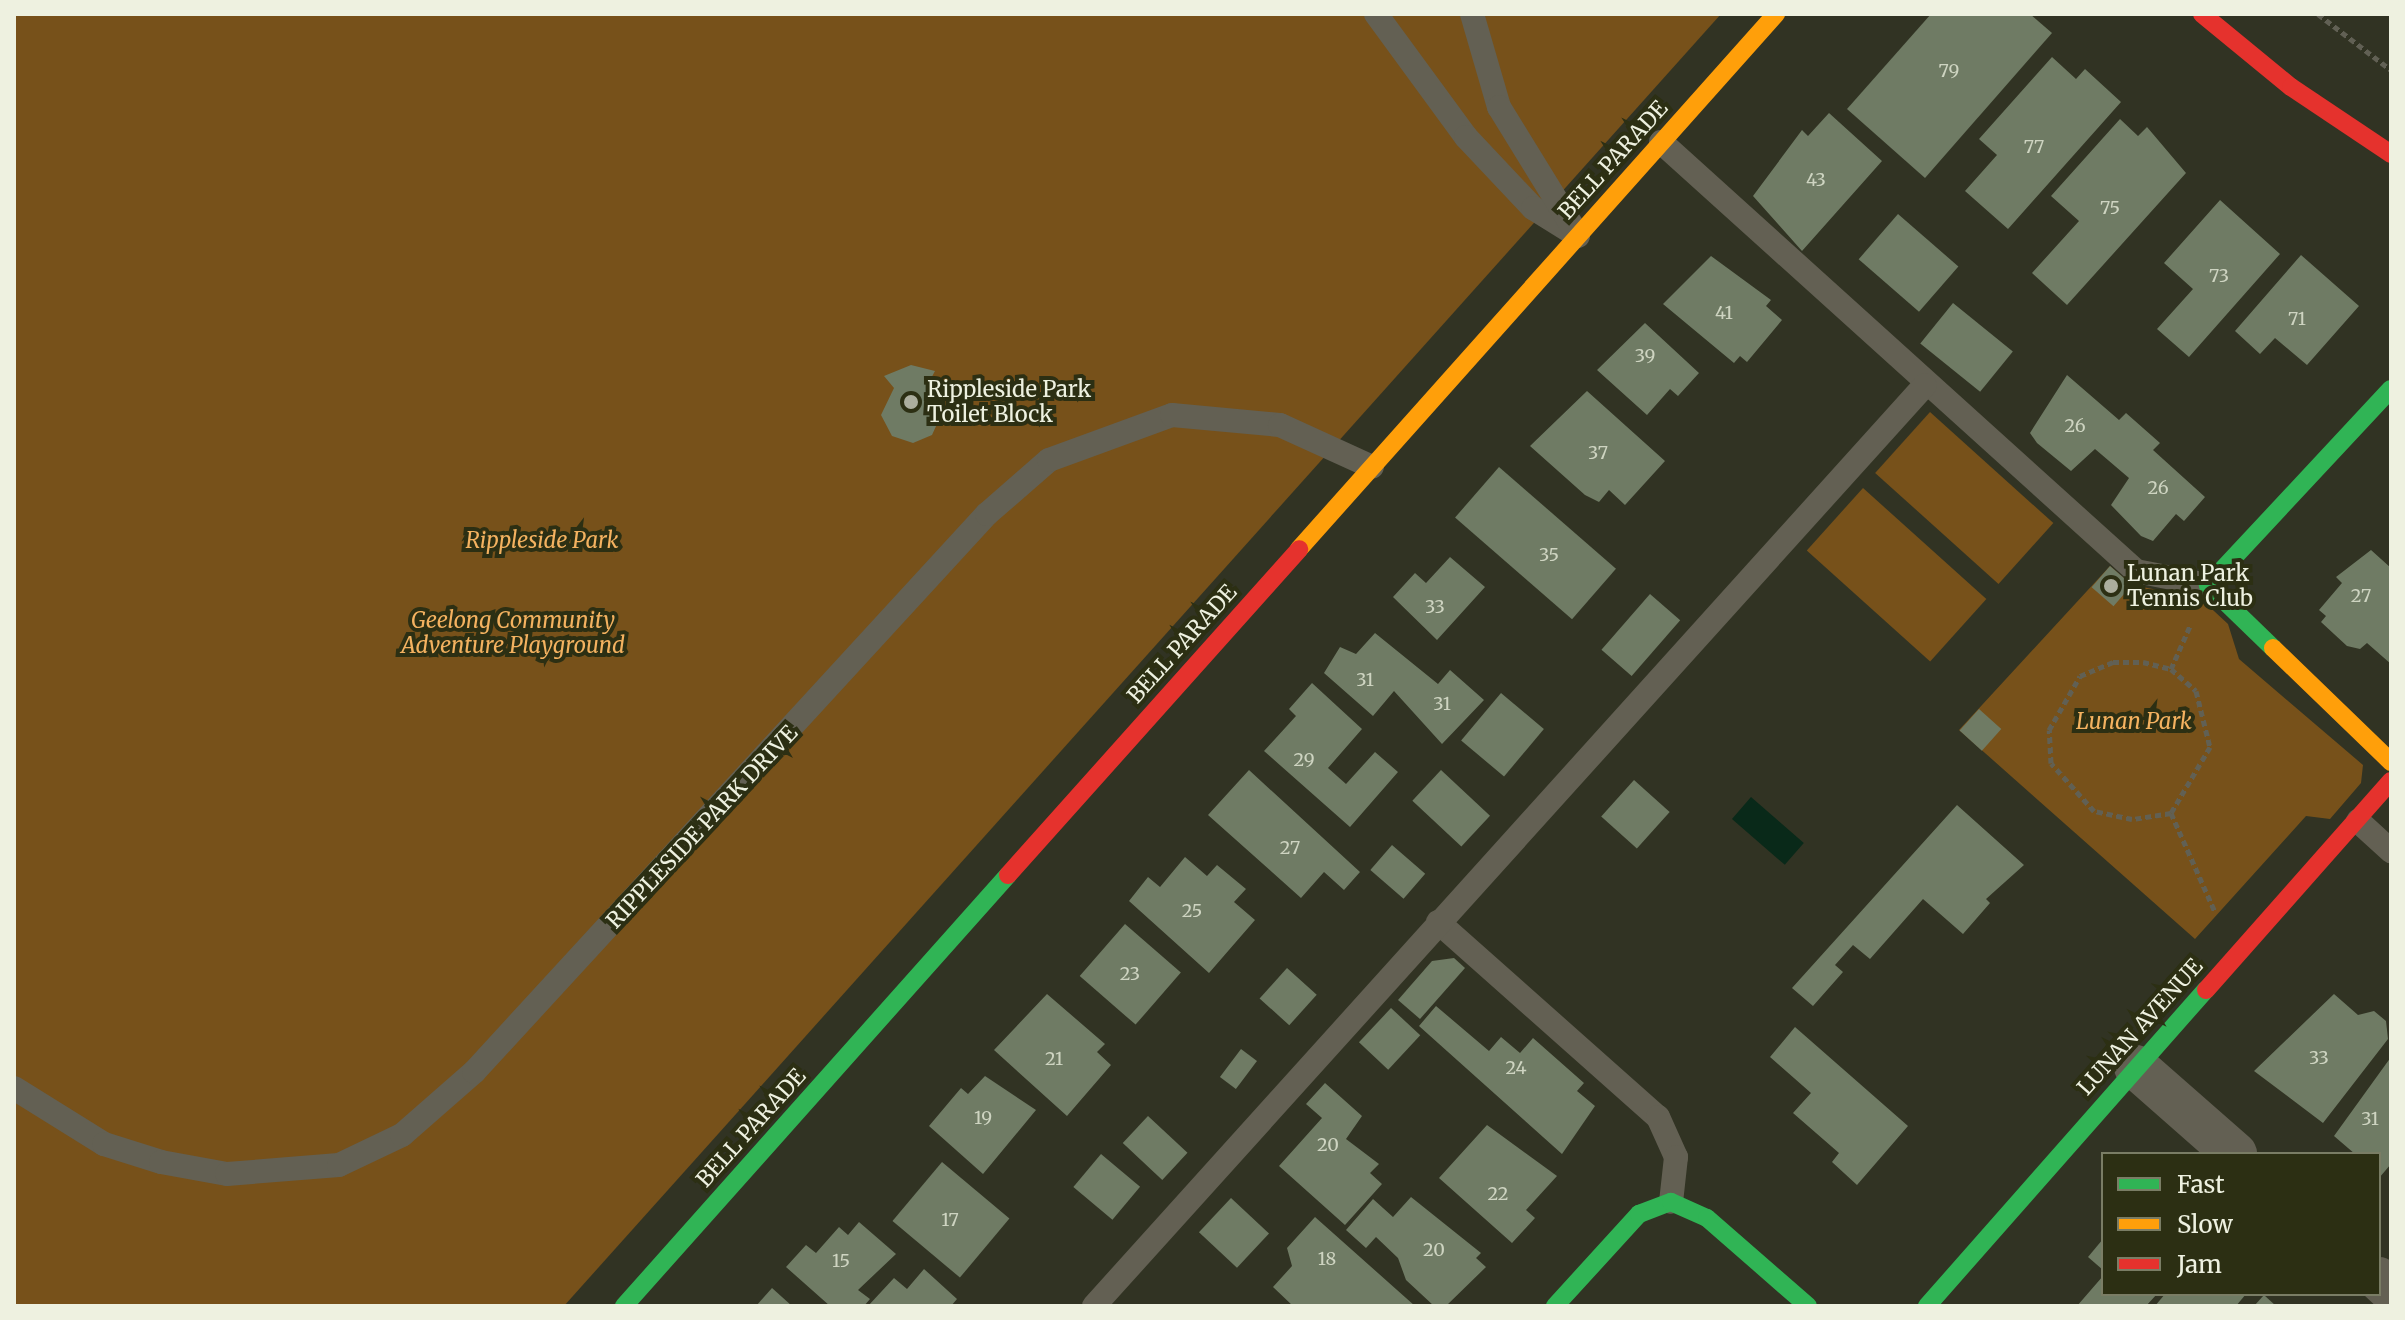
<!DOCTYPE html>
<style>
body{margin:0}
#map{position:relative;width:2405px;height:1320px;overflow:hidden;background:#313323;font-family:Merriweather,serif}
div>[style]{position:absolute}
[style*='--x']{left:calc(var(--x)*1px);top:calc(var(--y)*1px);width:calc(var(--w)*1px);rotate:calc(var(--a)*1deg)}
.green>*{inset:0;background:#77511a;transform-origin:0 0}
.water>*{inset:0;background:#092919;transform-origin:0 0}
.building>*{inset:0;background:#6f7b64;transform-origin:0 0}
.path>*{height:5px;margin-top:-2.5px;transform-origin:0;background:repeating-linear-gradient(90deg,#616054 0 6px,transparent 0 10px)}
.lane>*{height:24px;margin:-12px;padding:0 12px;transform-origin:12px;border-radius:12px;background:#636053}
.street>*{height:44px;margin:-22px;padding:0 22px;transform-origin:22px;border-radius:22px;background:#636053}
.fast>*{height:18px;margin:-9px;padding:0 9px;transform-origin:9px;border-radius:9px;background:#30b455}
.slow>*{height:18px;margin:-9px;padding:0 9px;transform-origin:9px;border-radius:9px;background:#ff9f0a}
.jam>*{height:18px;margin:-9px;padding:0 9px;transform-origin:9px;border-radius:9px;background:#e5322d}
.dots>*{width:22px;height:22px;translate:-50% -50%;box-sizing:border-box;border:4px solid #2c2f13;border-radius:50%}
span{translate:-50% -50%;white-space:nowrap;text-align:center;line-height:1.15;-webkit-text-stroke:8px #2c2f13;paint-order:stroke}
.number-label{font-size:18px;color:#ced4c1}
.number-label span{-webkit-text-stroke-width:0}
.street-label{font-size:22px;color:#eef1e0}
.poi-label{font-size:22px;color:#eef1e0}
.left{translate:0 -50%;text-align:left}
.park-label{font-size:22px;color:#f4b260;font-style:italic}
.frame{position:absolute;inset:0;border:16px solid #eef1e0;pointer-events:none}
.legend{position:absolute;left:2101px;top:1152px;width:280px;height:144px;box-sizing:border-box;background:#2c2f13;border:2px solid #7a7d65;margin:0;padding:10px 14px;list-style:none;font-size:24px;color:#eef1e0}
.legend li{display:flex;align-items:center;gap:16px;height:40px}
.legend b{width:40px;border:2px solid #7a7d65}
</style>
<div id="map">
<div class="green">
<i style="clip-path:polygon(14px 14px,1721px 14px,564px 1306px,14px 1306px)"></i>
<i style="left:1930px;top:412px;width:166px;height:82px;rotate:42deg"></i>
<i style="left:1863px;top:488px;width:166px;height:84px;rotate:42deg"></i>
<i style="clip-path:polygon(2110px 566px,2132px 585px,2200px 598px,2228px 624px,2239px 659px,2363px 765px,2361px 783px,2330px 819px,2306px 816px,2195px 939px,1959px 730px)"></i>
</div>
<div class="water">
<i style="left:1751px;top:797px;width:70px;height:29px;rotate:41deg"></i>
</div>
<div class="building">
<i style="clip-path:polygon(1931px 14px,2030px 14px,2052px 33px,1925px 178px,1847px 109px)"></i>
<i style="clip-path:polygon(2052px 57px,2076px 79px,2085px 69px,2121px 102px,2008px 229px,1965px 191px,1997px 155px,1979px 139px)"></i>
<i style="clip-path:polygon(1829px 113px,1882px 161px,1802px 251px,1753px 196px,1802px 130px,1808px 136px)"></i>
<i style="clip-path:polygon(2120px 119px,2138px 136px,2147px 127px,2186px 173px,2067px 305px,2032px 273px,2079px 221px,2051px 196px)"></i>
<i style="clip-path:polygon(2220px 200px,2280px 254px,2189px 357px,2157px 329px,2193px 289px,2164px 263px)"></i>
<i style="left:1898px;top:214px;width:80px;height:60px;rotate:41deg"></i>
<i style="clip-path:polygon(2301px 255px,2359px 306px,2307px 365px,2275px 338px,2260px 354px,2235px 331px)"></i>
<i style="clip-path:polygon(1711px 256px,1771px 300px,1766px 306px,1782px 320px,1747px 362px,1740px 356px,1734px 363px,1663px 304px)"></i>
<i style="left:1953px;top:303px;width:77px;height:52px;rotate:39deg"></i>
<i style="clip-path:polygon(1645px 323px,1699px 373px,1678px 396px,1670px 389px,1647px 415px,1597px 370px)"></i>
<i style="clip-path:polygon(911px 365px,935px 371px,927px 386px,942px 413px,932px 435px,913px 443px,892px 436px,881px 415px,894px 388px,884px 376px)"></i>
<i style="clip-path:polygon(2067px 375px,2119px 420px,2126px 413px,2160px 443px,2153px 450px,2205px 497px,2184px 521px,2176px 514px,2153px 541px,2141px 536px,2111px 505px,2129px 478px,2095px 449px,2071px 471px,2037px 443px,2030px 433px)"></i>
<i style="clip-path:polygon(1587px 391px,1665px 461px,1625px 505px,1609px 490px,1599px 502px,1585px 495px,1530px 446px)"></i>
<i style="left:1499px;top:467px;width:155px;height:67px;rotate:41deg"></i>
<i style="clip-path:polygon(2371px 550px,2391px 568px,2391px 664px,2367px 643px,2360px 649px,2347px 646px,2321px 622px,2326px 616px,2319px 610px,2342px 583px,2336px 577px)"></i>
<i style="clip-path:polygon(1450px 557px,1485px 587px,1437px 640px,1393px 597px,1415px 573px,1426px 583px)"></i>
<i style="left:2110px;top:566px;width:29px;height:28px;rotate:41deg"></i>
<i style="left:1650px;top:594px;width:40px;height:74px;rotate:41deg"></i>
<i style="clip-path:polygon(1375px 633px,1438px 684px,1450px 670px,1484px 700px,1442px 744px,1394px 691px,1373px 716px,1324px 673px,1340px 647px,1356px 654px)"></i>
<i style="clip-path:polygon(1312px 683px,1362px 729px,1328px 768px,1346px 784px,1375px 752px,1398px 772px,1350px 827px,1264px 751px,1296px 716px,1289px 709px)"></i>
<i style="left:1501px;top:693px;width:56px;height:62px;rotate:40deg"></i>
<i style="left:1979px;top:709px;width:30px;height:29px;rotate:42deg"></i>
<i style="clip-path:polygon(1249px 770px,1360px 872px,1344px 890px,1324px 872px,1301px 898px,1208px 815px)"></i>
<i style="left:1441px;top:770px;width:67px;height:42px;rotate:43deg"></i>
<i style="left:1634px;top:780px;width:48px;height:49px;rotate:42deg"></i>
<i style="clip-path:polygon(1957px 805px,2024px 865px,1986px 899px,1990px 903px,1963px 934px,1923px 899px,1870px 959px,1853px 945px,1835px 965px,1843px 972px,1813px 1006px,1792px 988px)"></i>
<i style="left:1392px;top:845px;width:44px;height:33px;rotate:41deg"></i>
<i style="clip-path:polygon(1185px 857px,1207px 876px,1217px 865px,1246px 889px,1234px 902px,1255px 920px,1209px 973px,1129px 901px,1148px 877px,1160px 887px)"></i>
<i style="left:1125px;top:924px;width:74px;height:69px;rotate:41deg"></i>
<i style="clip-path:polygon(1454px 958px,1465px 968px,1420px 1019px,1398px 1000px,1432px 961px)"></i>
<i style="left:1287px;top:968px;width:40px;height:41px;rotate:42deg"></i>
<i style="clip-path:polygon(1047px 994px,1105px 1044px,1097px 1052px,1111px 1065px,1067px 1116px,994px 1050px)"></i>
<i style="clip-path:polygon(2334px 994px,2358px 1015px,2374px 1011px,2386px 1021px,2388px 1039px,2323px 1123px,2254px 1071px)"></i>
<i style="clip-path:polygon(1436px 1006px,1489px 1051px,1501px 1037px,1520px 1053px,1533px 1038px,1584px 1083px,1577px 1091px,1595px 1106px,1562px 1154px,1419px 1026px)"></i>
<i style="left:1391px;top:1008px;width:40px;height:47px;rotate:43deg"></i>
<i style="clip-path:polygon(1795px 1027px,1908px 1126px,1857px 1185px,1832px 1162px,1839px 1153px,1793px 1113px,1811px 1093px,1770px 1057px)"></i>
<i style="left:1241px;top:1049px;width:20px;height:35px;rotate:37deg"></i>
<i style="clip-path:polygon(2391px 1057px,2391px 1164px,2379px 1178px,2379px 1154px,2355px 1154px,2334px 1136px)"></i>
<i style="clip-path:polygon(985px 1076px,1036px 1110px,983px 1174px,929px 1126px,961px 1088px,968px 1094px)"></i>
<i style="clip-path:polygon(1325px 1083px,1362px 1116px,1346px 1139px,1379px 1164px,1370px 1173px,1382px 1184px,1345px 1225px,1279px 1166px,1322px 1118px,1306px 1104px)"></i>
<i style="left:1148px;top:1116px;width:54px;height:37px;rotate:43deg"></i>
<i style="clip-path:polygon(1487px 1125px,1557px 1176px,1526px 1210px,1535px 1218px,1512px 1243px,1439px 1178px)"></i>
<i style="left:1101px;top:1154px;width:51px;height:43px;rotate:40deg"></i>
<i style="left:942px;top:1162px;width:88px;height:77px;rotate:40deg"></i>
<i style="clip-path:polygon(1411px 1197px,1481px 1253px,1476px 1258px,1486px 1267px,1446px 1306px,1434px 1306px,1406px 1280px,1398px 1258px,1376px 1237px,1366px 1248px,1346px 1230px,1373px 1199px,1393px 1217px)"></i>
<i style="left:1231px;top:1198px;width:52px;height:47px;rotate:43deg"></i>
<i style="clip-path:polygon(1315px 1217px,1415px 1306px,1293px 1306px,1273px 1287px,1292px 1266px,1287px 1248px)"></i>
<i style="clip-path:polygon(859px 1222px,896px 1254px,858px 1290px,870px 1299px,864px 1306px,830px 1306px,786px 1267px,806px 1245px,816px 1253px,839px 1227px,848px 1235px)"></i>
<i style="clip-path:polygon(2103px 1239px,2103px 1270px,2088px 1257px)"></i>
<i style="clip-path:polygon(924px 1269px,957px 1299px,951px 1306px,868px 1306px,894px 1278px,907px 1289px)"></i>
<i style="clip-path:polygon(2103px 1276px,2103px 1294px,2157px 1294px,2146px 1306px,2077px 1306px)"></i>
<i style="clip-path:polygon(772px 1288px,792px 1306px,756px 1306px)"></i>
<i style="clip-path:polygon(2165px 1294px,2246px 1294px,2236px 1306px,2155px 1306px)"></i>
<i style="clip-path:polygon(2264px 1295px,2276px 1306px,2254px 1306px)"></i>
</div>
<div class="path">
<i style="--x:2318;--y:14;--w:92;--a:37.5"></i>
<i style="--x:2171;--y:669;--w:47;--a:-66.2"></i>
<i style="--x:2171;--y:813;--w:39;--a:171"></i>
<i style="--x:2132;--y:819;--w:39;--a:-168"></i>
<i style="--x:2094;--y:811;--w:64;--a:-131.9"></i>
<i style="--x:2051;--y:763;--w:33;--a:-93"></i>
<i style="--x:2049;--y:730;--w:62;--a:-60.1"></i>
<i style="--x:2080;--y:676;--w:36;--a:-23"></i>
<i style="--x:2113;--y:662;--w:30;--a:0"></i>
<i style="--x:2143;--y:662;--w:29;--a:14"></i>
<i style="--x:2171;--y:669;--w:33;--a:41"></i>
<i style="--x:2196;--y:691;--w:58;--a:76"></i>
<i style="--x:2210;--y:747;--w:77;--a:120.6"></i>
<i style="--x:2171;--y:813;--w:108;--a:66"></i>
</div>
<div class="lane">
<i style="--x:1376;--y:14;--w:152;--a:53.8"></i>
<i style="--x:1466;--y:137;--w:98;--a:46.7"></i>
<i style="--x:1533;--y:208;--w:53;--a:31.9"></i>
<i style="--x:1472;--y:14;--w:97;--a:73.8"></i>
<i style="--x:1499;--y:107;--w:149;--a:58.4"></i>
<i style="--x:1661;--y:142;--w:640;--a:42.09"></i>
<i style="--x:2136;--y:571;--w:73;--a:11"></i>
<i style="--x:2358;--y:821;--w:45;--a:42.3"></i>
<i style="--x:1438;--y:922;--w:294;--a:41.6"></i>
<i style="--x:1658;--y:1117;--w:44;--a:65.8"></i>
<i style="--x:1676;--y:1157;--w:45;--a:96.3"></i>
<i style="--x:14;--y:1088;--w:106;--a:31.9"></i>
<i style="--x:104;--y:1144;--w:60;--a:17.5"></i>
<i style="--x:161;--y:1162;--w:67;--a:10.3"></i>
<i style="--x:227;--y:1174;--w:112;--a:-4.6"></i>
<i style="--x:339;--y:1165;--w:70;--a:-25.5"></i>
<i style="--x:402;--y:1135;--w:96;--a:-41.2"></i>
<i style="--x:474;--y:1072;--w:758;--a:-47.41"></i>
<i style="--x:987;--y:514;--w:82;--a:-41.1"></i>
<i style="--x:1049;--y:460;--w:131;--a:-20.1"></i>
<i style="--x:1172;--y:415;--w:108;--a:5.3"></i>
<i style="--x:1280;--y:425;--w:101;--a:24.5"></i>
<i style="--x:1094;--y:1306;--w:1240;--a:-47.94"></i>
</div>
<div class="street">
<i style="--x:2136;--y:1067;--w:132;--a:41.3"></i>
<i style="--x:2379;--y:1279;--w:16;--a:43"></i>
</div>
<div class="fast">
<i style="--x:2273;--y:648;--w:91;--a:-135.9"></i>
<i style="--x:2208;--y:585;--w:268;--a:-47"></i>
<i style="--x:624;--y:1306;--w:577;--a:-48.3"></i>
<i style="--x:1555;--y:1306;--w:125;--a:-47.6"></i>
<i style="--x:1639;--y:1214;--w:34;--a:-21"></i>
<i style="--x:1671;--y:1202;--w:39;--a:24"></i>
<i style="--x:1707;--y:1218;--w:134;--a:41.1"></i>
<i style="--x:1927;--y:1306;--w:422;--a:-48.6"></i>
</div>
<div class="slow">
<i style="--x:1299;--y:549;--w:717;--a:-48.28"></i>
<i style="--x:2273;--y:648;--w:164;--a:44"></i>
</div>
<div class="jam">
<i style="--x:2202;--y:14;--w:115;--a:39.4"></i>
<i style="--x:2291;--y:87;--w:120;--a:33.8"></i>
<i style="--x:1008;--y:875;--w:437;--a:-48.2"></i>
<i style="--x:2206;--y:990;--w:279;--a:-48.5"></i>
</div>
<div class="dots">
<i style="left:911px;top:402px;background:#acae9e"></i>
<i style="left:2111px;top:586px;background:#acae9e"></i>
</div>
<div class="number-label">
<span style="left:1949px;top:71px">79</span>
<span style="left:2034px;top:147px">77</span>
<span style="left:1816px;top:180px">43</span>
<span style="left:2110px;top:208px">75</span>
<span style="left:2219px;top:276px">73</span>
<span style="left:1724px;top:313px">41</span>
<span style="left:2297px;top:319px">71</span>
<span style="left:1645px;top:356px">39</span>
<span style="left:2075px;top:426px">26</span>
<span style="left:1598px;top:453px">37</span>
<span style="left:2158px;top:488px">26</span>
<span style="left:1549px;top:555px">35</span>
<span style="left:2361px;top:596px">27</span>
<span style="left:1435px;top:607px">33</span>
<span style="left:1365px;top:680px">31</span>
<span style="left:1442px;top:704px">31</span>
<span style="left:1304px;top:760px">29</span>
<span style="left:1290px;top:848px">27</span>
<span style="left:1192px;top:911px">25</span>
<span style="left:1130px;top:974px">23</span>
<span style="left:2319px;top:1058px">33</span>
<span style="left:1054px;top:1059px">21</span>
<span style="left:1516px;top:1068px">24</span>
<span style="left:983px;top:1118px">19</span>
<span style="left:2370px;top:1119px">31</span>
<span style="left:1328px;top:1145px">20</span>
<span style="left:1498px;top:1194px">22</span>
<span style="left:950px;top:1220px">17</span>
<span style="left:1434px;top:1250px">20</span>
<span style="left:1327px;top:1259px">18</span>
<span style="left:841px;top:1261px">15</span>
</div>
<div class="street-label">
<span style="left:1613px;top:160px;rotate:-48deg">BELL PARADE</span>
<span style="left:1182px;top:644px;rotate:-48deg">BELL PARADE</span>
<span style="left:702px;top:827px;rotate:-47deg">RIPPLESIDE PARK DRIVE</span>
<span style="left:2140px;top:1027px;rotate:-48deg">LUNAN AVENUE</span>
<span style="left:751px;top:1128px;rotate:-48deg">BELL PARADE</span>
</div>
<div class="poi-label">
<span class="left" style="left:927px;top:402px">Rippleside Park<br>Toilet Block</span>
<span class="left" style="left:2127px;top:586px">Lunan Park<br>Tennis Club</span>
</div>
<div class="park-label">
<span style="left:542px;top:541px">Rippleside Park</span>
<span style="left:513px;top:633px">Geelong Community<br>Adventure Playground</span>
<span style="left:2134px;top:722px">Lunan Park</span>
</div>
<div class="frame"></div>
<ul class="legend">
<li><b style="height:10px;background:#30b455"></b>Fast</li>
<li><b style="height:10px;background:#ff9f0a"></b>Slow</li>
<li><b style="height:10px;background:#e5322d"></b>Jam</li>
</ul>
</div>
